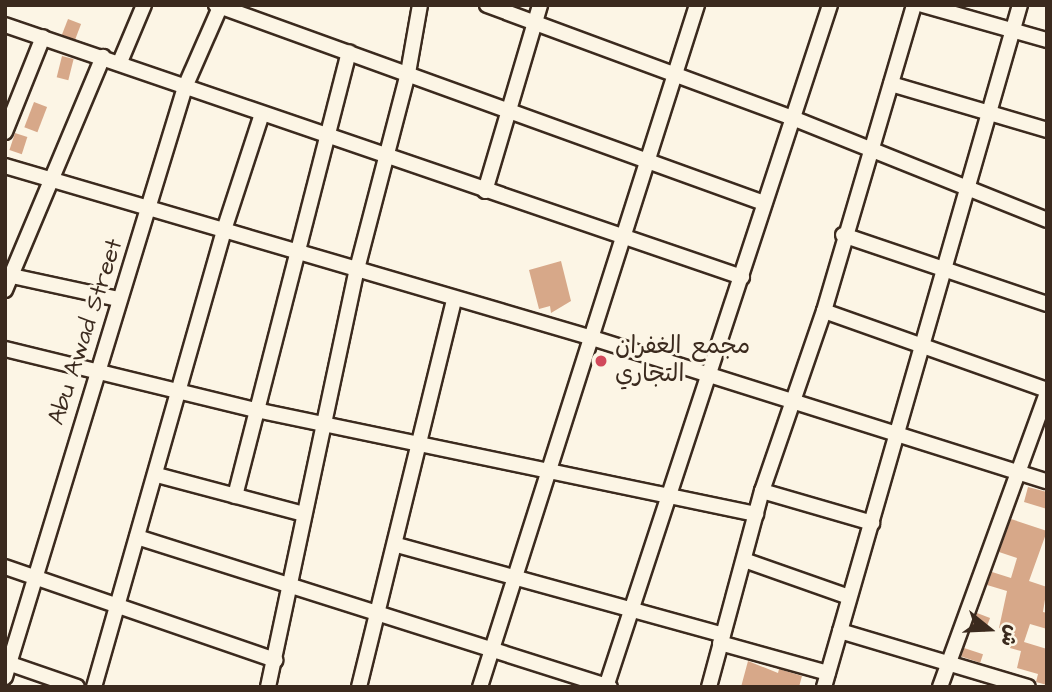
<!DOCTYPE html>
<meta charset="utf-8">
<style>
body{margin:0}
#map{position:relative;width:1052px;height:692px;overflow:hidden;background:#fcf5e5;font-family:"Architects Daughter","Playpen Sans Arabic",sans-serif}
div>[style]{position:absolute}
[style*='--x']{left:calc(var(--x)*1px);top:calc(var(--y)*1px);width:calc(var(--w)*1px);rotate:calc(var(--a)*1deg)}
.building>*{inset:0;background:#d7a889;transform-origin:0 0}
.roads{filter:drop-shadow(2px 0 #3b2a1e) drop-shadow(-2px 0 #3b2a1e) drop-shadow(0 2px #3b2a1e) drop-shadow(0 -2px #3b2a1e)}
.minor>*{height:14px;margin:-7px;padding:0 7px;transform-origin:7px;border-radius:7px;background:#fcf5e5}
.dots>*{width:19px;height:19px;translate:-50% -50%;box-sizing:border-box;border:4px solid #fcf5e5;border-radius:50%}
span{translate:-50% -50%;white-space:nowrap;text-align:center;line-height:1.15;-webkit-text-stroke:6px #fcf5e5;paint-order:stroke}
.street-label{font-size:24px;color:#3b2a1e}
.poi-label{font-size:24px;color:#3b2a1e}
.left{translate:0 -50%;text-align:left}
.frame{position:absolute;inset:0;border:7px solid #3b2a1e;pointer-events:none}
.north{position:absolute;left:954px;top:594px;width:70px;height:70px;-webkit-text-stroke:5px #fcf5e5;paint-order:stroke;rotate:108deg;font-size:19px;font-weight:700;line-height:28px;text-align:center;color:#3b2a1e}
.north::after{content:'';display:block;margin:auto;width:24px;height:32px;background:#3b2a1e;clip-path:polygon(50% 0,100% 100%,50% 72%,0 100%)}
</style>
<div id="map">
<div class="building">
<i style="left:68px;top:19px;width:14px;height:17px;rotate:21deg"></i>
<i style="left:62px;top:56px;width:12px;height:22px;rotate:14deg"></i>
<i style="left:34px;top:102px;width:14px;height:27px;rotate:21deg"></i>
<i style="left:15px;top:133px;width:13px;height:18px;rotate:18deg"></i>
<i style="clip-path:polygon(561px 261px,571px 301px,551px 313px,550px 306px,539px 309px,529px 270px)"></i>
<i style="clip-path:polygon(1028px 487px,1047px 492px,1047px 509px,1024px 502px)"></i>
<i style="clip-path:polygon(1011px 519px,1047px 531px,1029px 581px,1047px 587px,1043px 612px,1047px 613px,1047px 629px,1030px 624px,1024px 642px,1047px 649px,1047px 685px,1036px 682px,1038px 674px,1017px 668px,1021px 651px,1010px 648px,1015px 633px,999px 628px,1007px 591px,987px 585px,992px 572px,1011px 578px,1017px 558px,999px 552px)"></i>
<i style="left:977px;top:613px;width:14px;height:15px;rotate:21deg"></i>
<i style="left:964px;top:648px;width:20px;height:9px;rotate:18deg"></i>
<i style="clip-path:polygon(748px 661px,778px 673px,779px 669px,802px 676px,799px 687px,741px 687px)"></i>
</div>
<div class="roads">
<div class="minor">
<i style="--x:216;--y:5;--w:583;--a:19.87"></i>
<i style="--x:487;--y:5;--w:328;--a:20.3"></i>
<i style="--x:795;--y:119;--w:271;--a:21.8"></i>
<i style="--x:923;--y:5;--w:129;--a:15.8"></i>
<i style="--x:5;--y:25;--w:779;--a:18.88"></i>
<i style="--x:120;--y:62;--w:62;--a:-67.2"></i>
<i style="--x:891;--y:84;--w:163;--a:16.4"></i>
<i style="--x:5;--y:132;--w:102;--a:-68.2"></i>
<i style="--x:5;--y:166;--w:609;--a:16.32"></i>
<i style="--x:589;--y:337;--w:480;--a:17.5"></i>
<i style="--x:485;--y:191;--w:194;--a:-73.5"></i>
<i style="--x:843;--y:235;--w:215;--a:18.7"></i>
<i style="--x:12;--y:276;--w:108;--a:12.2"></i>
<i style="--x:5;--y:290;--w:253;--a:-67.2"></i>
<i style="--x:824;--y:311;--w:237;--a:19.5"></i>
<i style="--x:5;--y:349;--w:258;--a:13.7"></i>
<i style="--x:256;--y:410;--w:511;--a:11.75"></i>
<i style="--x:157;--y:475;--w:152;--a:14.9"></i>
<i style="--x:762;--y:491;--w:115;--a:16.2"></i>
<i style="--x:235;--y:496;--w:458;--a:-75.6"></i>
<i style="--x:137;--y:537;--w:496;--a:17.6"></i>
<i style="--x:397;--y:545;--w:338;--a:15.4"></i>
<i style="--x:744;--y:560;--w:111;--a:19.4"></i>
<i style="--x:5;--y:567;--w:286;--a:19"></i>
<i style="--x:840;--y:631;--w:196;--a:16.6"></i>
<i style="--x:720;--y:643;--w:112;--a:15.5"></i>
<i style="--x:5;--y:662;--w:76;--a:19.1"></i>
<i style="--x:5;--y:677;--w:617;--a:-73.03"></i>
<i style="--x:185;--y:87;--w:90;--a:-66.3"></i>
<i style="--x:94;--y:687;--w:475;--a:-74.1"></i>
<i style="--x:224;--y:230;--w:122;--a:-71.9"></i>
<i style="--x:268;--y:687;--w:427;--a:-78"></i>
<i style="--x:357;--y:269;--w:203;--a:-75.4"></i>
<i style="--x:408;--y:73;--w:69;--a:-80"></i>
<i style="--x:359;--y:687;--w:399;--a:-76.2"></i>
<i style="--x:480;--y:687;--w:716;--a:-72.35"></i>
<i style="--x:606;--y:687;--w:718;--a:-71.82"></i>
<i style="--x:709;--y:687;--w:203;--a:-74.9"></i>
<i style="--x:762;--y:491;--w:190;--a:-71"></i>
<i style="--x:824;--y:311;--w:319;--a:-73.6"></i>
<i style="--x:824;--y:687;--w:710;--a:-73.97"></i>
<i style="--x:940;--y:687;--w:313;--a:-70"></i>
</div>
</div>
<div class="dots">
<i style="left:601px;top:361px;background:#d1495b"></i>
</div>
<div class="street-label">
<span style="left:86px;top:332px;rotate:-72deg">Abu Awad Street</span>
</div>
<div class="poi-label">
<span class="left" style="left:615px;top:361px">مجمع الغفران<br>التجاري</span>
</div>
<div class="frame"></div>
<div class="north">ش</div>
</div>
